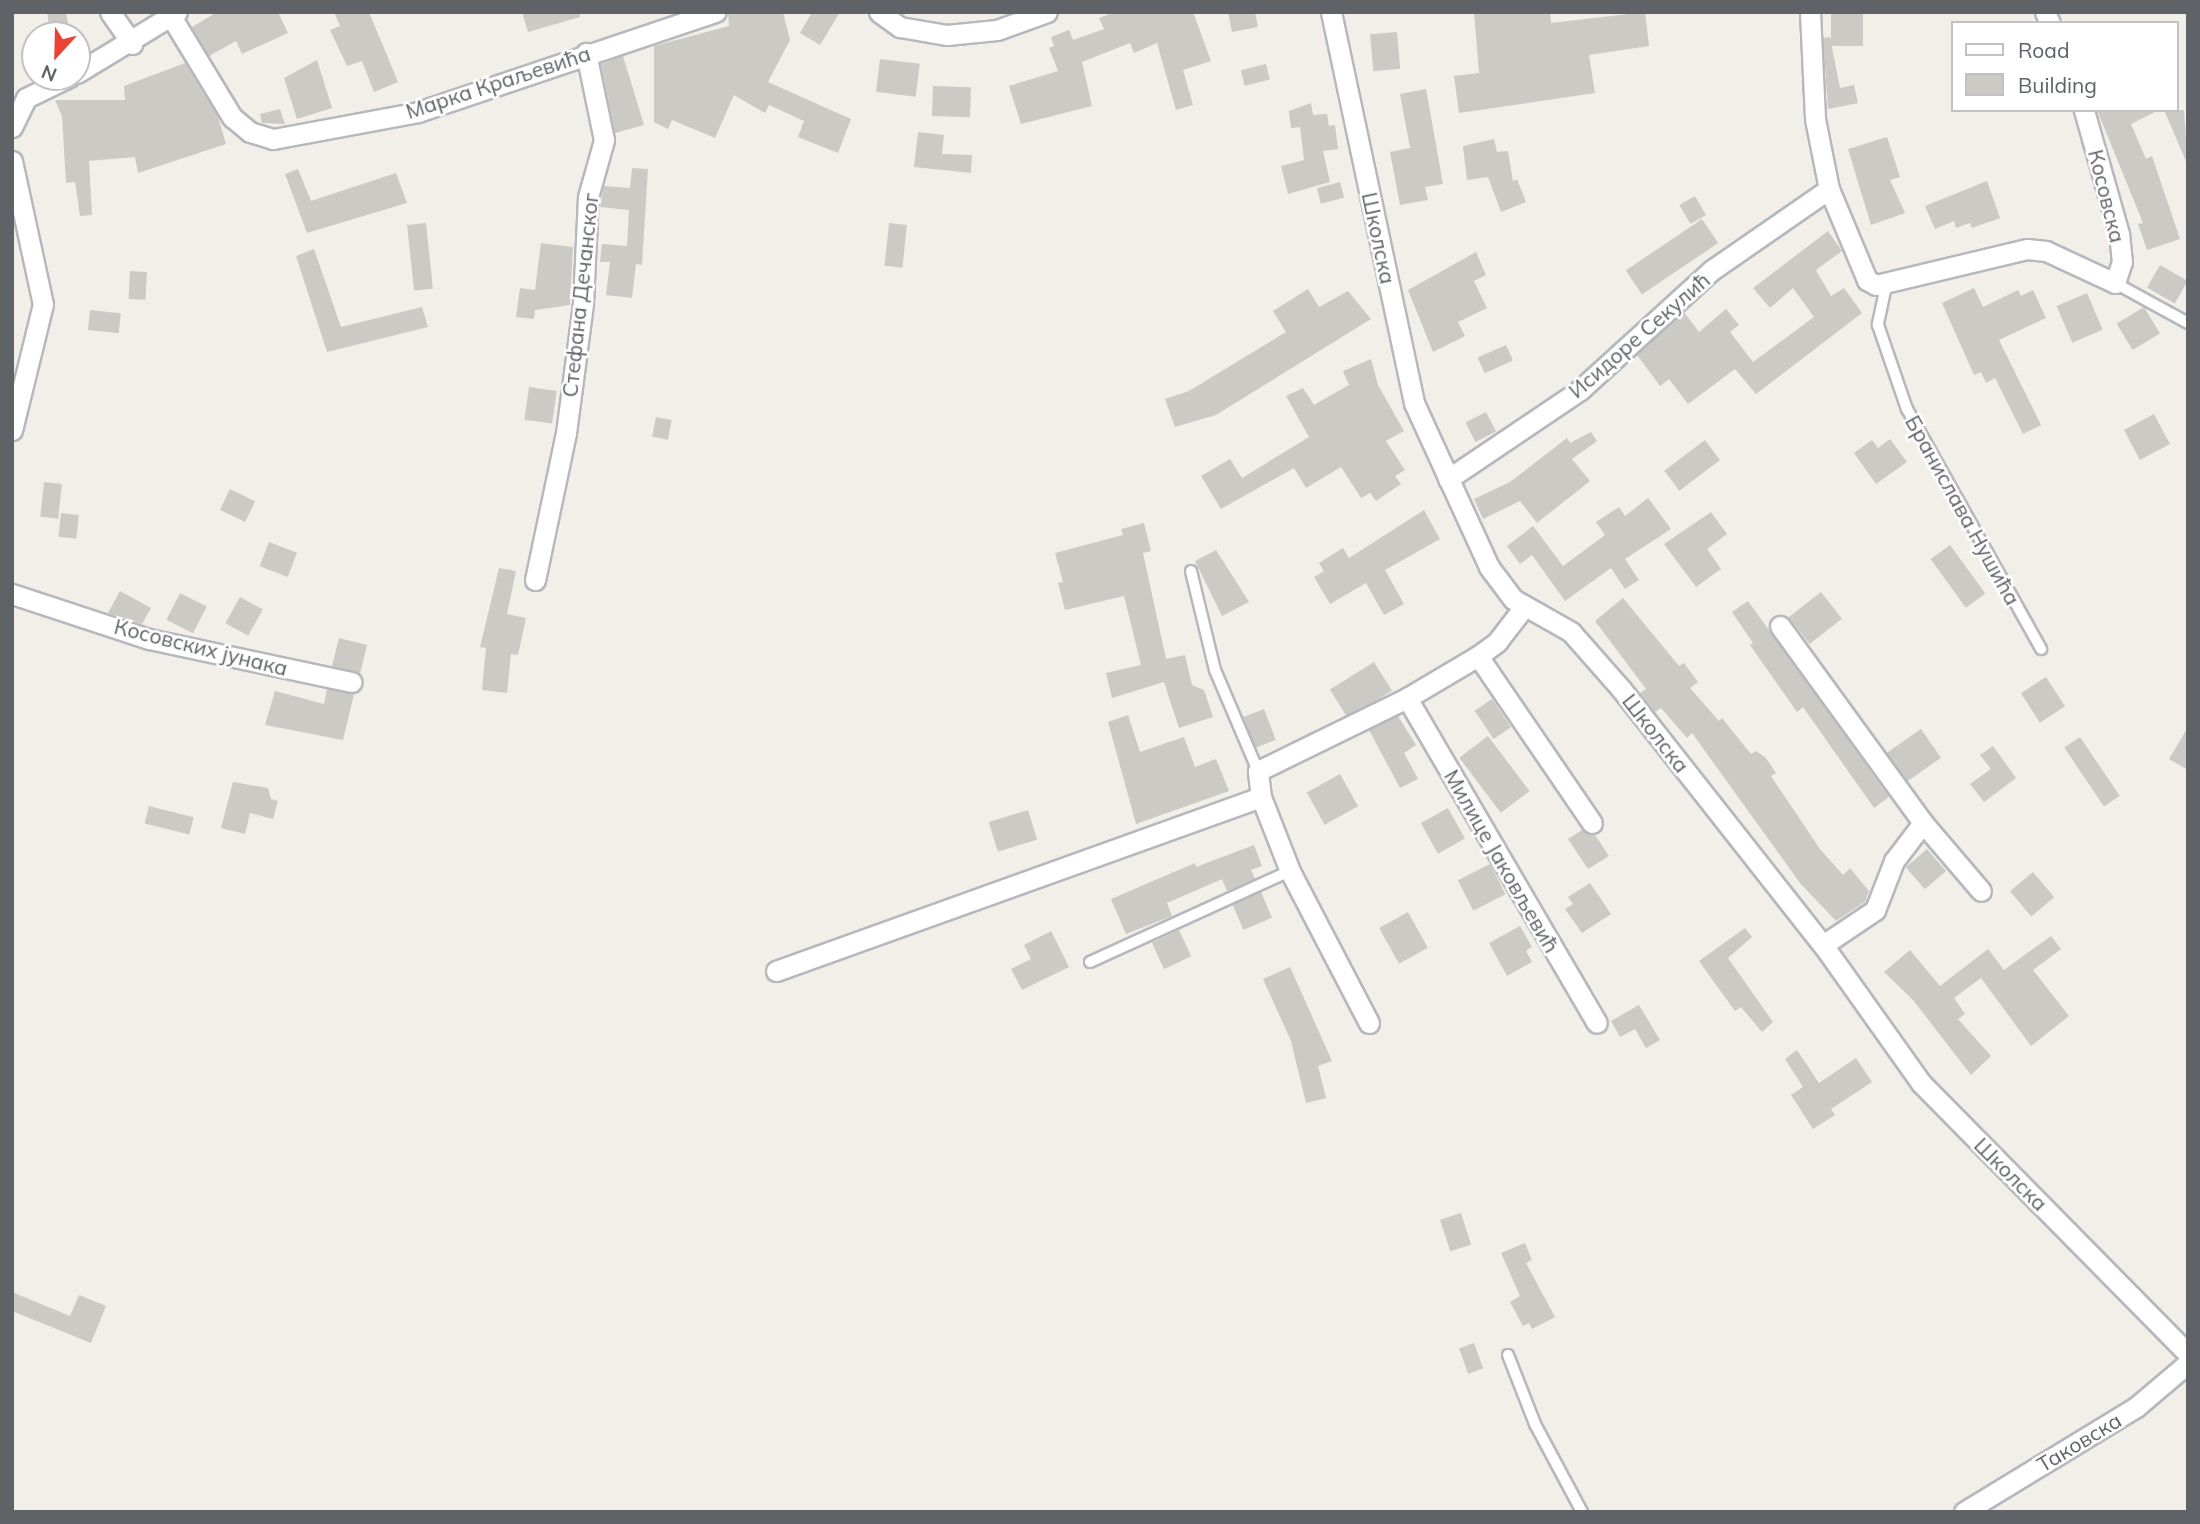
<!DOCTYPE html>
<meta charset="utf-8">
<style>
body{margin:0}
#map{position:relative;width:2200px;height:1524px;overflow:hidden;background:#f1efe8;font-family:Mulish,sans-serif}
div>[style]{position:absolute}
[style*='--x']{left:calc(var(--x)*1px);top:calc(var(--y)*1px);width:calc(var(--w)*1px);rotate:calc(var(--a)*1deg)}
.building>*{inset:0;background:#cccac5;transform-origin:0 0}
.roads{filter:drop-shadow(2px 0 #b5b8bc) drop-shadow(-2px 0 #b5b8bc) drop-shadow(0 2px #b5b8bc) drop-shadow(0 -2px #b5b8bc)}
.service>*{height:10px;margin:-5px;padding:0 5px;transform-origin:5px;border-radius:5px;background:#fff}
.minor>*{height:19px;margin:-9.5px;padding:0 9.5px;transform-origin:9.5px;border-radius:9.5px;background:#fff}
span{translate:-50% -50%;white-space:nowrap;text-align:center;line-height:1.15;-webkit-text-stroke:5px #fff;paint-order:stroke}
.street-label{font-size:21px;color:#5f6368}
.frame{position:absolute;inset:0;border:14px solid #5f6368;pointer-events:none}
.legend{position:absolute;left:1951px;top:21px;width:228px;height:91px;box-sizing:border-box;background:#fff;border:2px solid #bfc1c3;margin:0;padding:9px 12px;list-style:none;font-size:21px;color:#5f6368}
.legend li{display:flex;align-items:center;gap:14px;height:35px}
.legend b{width:35px;border:2px solid #bfc1c3}
.north{position:absolute;left:21px;top:21px;width:70px;height:70px;box-sizing:border-box;background:#fff;border:2px solid #bfc1c3;border-radius:50%;rotate:202deg;font-size:19px;font-weight:700;line-height:28px;text-align:center;color:#5f6368}
.north::after{content:'';display:block;margin:auto;width:24px;height:32px;background:#ea4335;clip-path:polygon(50% 0,100% 100%,50% 72%,0 100%)}
</style>
<div id="map">
<div class="building">
<i style="clip-path:polygon(47px 12px,66px 12px,69px 29px,50px 32px)"></i>
<i style="clip-path:polygon(217px 12px,278px 12px,288px 33px,242px 54px,236px 41px,209px 56px,192px 27px)"></i>
<i style="clip-path:polygon(334px 12px,369px 12px,398px 82px,374px 92px,362px 61px,347px 66px,330px 30px,340px 26px)"></i>
<i style="clip-path:polygon(522px 12px,580px 12px,580px 17px,528px 32px)"></i>
<i style="clip-path:polygon(728px 12px,783px 12px,790px 40px,768px 82px,851px 119px,838px 153px,798px 137px,804px 121px,769px 105px,765px 113px,734px 95px,715px 138px,672px 120px,668px 129px,654px 122px,654px 46px,729px 26px)"></i>
<i style="clip-path:polygon(812px 12px,840px 12px,820px 45px,800px 33px)"></i>
<i style="clip-path:polygon(1114px 12px,1193px 12px,1211px 61px,1183px 70px,1193px 105px,1176px 110px,1157px 43px,1134px 53px,1130px 43px,1082px 62px,1092px 106px,1021px 124px,1009px 86px,1058px 71px,1049px 48px,1054px 46px,1051px 37px,1069px 30px,1073px 40px,1104px 29px,1099px 18px)"></i>
<i style="clip-path:polygon(1228px 12px,1255px 12px,1258px 27px,1232px 32px)"></i>
<i style="clip-path:polygon(1474px 12px,1550px 12px,1551px 23px,1645px 12px,1649px 46px,1589px 55px,1595px 93px,1459px 113px,1454px 76px,1479px 73px)"></i>
<i style="left:1831px;top:12px;width:32px;height:34px"></i>
<i style="left:1397px;top:32px;width:37px;height:27px;rotate:85deg"></i>
<i style="clip-path:polygon(1830px 37px,1840px 88px,1854px 85px,1858px 103px,1828px 109px,1823px 38px)"></i>
<i style="clip-path:polygon(623px 56px,644px 125px,615px 133px,601px 64px)"></i>
<i style="left:880px;top:59px;width:40px;height:33px;rotate:7deg"></i>
<i style="clip-path:polygon(317px 60px,332px 108px,297px 119px,284px 78px)"></i>
<i style="clip-path:polygon(185px 63px,218px 117px,226px 144px,138px 173px,135px 157px,89px 161px,92px 215px,80px 216px,75px 182px,66px 183px,62px 116px,55px 100px,125px 100px,124px 86px)"></i>
<i style="left:1266px;top:64px;width:16px;height:26px;rotate:76deg"></i>
<i style="left:933px;top:86px;width:38px;height:30px;rotate:2deg"></i>
<i style="clip-path:polygon(1426px 89px,1443px 184px,1425px 187px,1428px 200px,1400px 205px,1390px 152px,1410px 148px,1400px 94px)"></i>
<i style="clip-path:polygon(1311px 103px,1313px 115px,1327px 114px,1329px 126px,1335px 125px,1338px 149px,1323px 151px,1330px 182px,1288px 194px,1281px 166px,1304px 160px,1300px 127px,1291px 128px,1289px 111px)"></i>
<i style="clip-path:polygon(280px 109px,285px 124px,262px 123px,260px 114px)"></i>
<i style="clip-path:polygon(2097px 110px,2159px 110px,2131px 124px,2146px 159px,2152px 156px,2180px 239px,2147px 250px,2138px 224px,2143px 223px)"></i>
<i style="clip-path:polygon(2164px 110px,2184px 110px,2188px 166px)"></i>
<i style="clip-path:polygon(918px 132px,944px 135px,942px 154px,972px 155px,971px 173px,914px 167px)"></i>
<i style="clip-path:polygon(1887px 137px,1900px 177px,1890px 180px,1905px 213px,1871px 225px,1848px 149px)"></i>
<i style="clip-path:polygon(1494px 139px,1497px 152px,1508px 151px,1513px 181px,1517px 179px,1526px 202px,1501px 212px,1488px 177px,1467px 180px,1463px 146px)"></i>
<i style="clip-path:polygon(632px 168px,648px 169px,642px 265px,636px 264px,632px 298px,606px 295px,610px 262px,600px 262px,602px 244px,627px 246px,629px 210px,600px 207px,604px 186px,630px 188px)"></i>
<i style="clip-path:polygon(298px 169px,311px 201px,396px 173px,407px 203px,307px 233px,285px 174px)"></i>
<i style="clip-path:polygon(1987px 181px,2000px 218px,1972px 228px,1970px 223px,1956px 228px,1954px 221px,1935px 229px,1925px 206px)"></i>
<i style="left:1340px;top:182px;width:16px;height:24px;rotate:75deg"></i>
<i style="left:1695px;top:196px;width:22px;height:18px;rotate:60deg"></i>
<i style="left:1702px;top:219px;width:29px;height:92px;rotate:56deg"></i>
<i style="left:426px;top:223px;width:66px;height:19px;rotate:84deg"></i>
<i style="left:889px;top:223px;width:18px;height:43px;rotate:6deg"></i>
<i style="clip-path:polygon(1828px 231px,1842px 251px,1816px 270px,1831px 296px,1844px 288px,1862px 313px,1756px 394px,1735px 369px,1688px 404px,1669px 379px,1660px 386px,1637px 355px,1684px 312px,1699px 332px,1726px 309px,1739px 325px,1730px 332px,1753px 362px,1814px 317px,1793px 288px,1770px 308px,1753px 288px)"></i>
<i style="clip-path:polygon(541px 243px,573px 247px,570px 305px,535px 310px,534px 319px,516px 317px,520px 288px,535px 290px)"></i>
<i style="clip-path:polygon(314px 249px,341px 327px,422px 307px,428px 327px,327px 352px,296px 256px)"></i>
<i style="clip-path:polygon(1476px 252px,1486px 275px,1474px 281px,1487px 308px,1458px 322px,1465px 336px,1433px 352px,1408px 290px)"></i>
<i style="left:2160px;top:265px;width:32px;height:26px;rotate:30deg"></i>
<i style="left:130px;top:271px;width:17px;height:28px;rotate:3deg"></i>
<i style="clip-path:polygon(1974px 288px,1983px 307px,2018px 290px,2021px 296px,2033px 290px,2046px 318px,1999px 340px,2041px 425px,2023px 434px,1995px 378px,1986px 383px,1981px 372px,1974px 375px,1942px 303px)"></i>
<i style="clip-path:polygon(1308px 289px,1319px 307px,1348px 291px,1371px 319px,1216px 415px,1175px 427px,1165px 399px,1189px 391px,1286px 332px,1273px 311px)"></i>
<i style="left:2087px;top:293px;width:40px;height:33px;rotate:67deg"></i>
<i style="left:2144px;top:307px;width:31px;height:32px;rotate:59deg"></i>
<i style="left:90px;top:310px;width:31px;height:20px;rotate:6deg"></i>
<i style="left:1506px;top:345px;width:17px;height:31px;rotate:66deg"></i>
<i style="clip-path:polygon(1371px 359px,1378px 385px,1404px 431px,1386px 441px,1405px 470px,1395px 476px,1401px 484px,1376px 501px,1370px 493px,1361px 498px,1341px 467px,1306px 488px,1294px 468px,1221px 509px,1201px 476px,1230px 459px,1242px 478px,1309px 437px,1286px 396px,1303px 388px,1314px 405px,1349px 385px,1343px 371px)"></i>
<i style="left:529px;top:387px;width:28px;height:33px;rotate:8deg"></i>
<i style="left:1486px;top:412px;width:22px;height:23px;rotate:63deg"></i>
<i style="left:2154px;top:414px;width:34px;height:34px;rotate:62deg"></i>
<i style="left:656px;top:417px;width:16px;height:20px;rotate:11deg"></i>
<i style="clip-path:polygon(1591px 432px,1597px 441px,1572px 459px,1590px 481px,1537px 523px,1520px 501px,1483px 519px,1474px 499px,1510px 482px,1567px 438px,1570px 443px)"></i>
<i style="clip-path:polygon(1890px 439px,1907px 462px,1876px 484px,1854px 453px,1872px 440px,1878px 448px)"></i>
<i style="left:1705px;top:440px;width:25px;height:51px;rotate:53deg"></i>
<i style="left:44px;top:482px;width:18px;height:35px;rotate:6deg"></i>
<i style="left:230px;top:489px;width:28px;height:23px;rotate:26deg"></i>
<i style="clip-path:polygon(1648px 498px,1671px 529px,1625px 559px,1639px 580px,1625px 589px,1611px 568px,1565px 601px,1532px 555px,1520px 564px,1507px 546px,1533px 526px,1563px 566px,1605px 535px,1596px 522px,1619px 507px,1625px 516px)"></i>
<i style="clip-path:polygon(1424px 510px,1440px 539px,1385px 570px,1404px 604px,1384px 615px,1366px 583px,1330px 604px,1314px 577px,1324px 571px,1319px 563px,1343px 548px,1349px 558px)"></i>
<i style="clip-path:polygon(1711px 512px,1727px 534px,1707px 549px,1721px 569px,1696px 587px,1664px 544px)"></i>
<i style="left:61px;top:513px;width:18px;height:24px;rotate:6deg"></i>
<i style="clip-path:polygon(1144px 523px,1151px 551px,1143px 553px,1166px 659px,1185px 655px,1192px 685px,1204px 690px,1213px 717px,1179px 728px,1164px 682px,1112px 698px,1106px 673px,1141px 665px,1124px 596px,1065px 610px,1058px 583px,1063px 582px,1055px 553px,1123px 535px,1121px 529px)"></i>
<i style="left:269px;top:542px;width:30px;height:26px;rotate:21deg"></i>
<i style="left:1950px;top:545px;width:60px;height:24px;rotate:54deg"></i>
<i style="clip-path:polygon(1216px 550px,1249px 602px,1222px 616px,1195px 561px)"></i>
<i style="clip-path:polygon(499px 568px,516px 571px,507px 614px,526px 618px,518px 655px,511px 654px,507px 693px,482px 690px,486px 648px,480px 647px)"></i>
<i style="clip-path:polygon(120px 591px,151px 608px,142px 624px,108px 613px)"></i>
<i style="left:1821px;top:592px;width:34px;height:41px;rotate:52deg"></i>
<i style="left:180px;top:593px;width:30px;height:30px;rotate:27deg"></i>
<i style="left:240px;top:597px;width:26px;height:30px;rotate:29deg"></i>
<i style="clip-path:polygon(1623px 598px,1679px 666px,1684px 663px,1698px 682px,1690px 688px,1719px 721px,1722px 718px,1751px 754px,1756px 751px,1766px 758px,1776px 773px,1771px 776px,1820px 849px,1843px 875px,1850px 868px,1869px 891px,1865px 902px,1836px 921px,1800px 883px,1692px 733px,1687px 738px,1661px 708px,1655px 712px,1640px 693px,1646px 689px,1595px 621px)"></i>
<i style="clip-path:polygon(1748px 601px,1889px 797px,1874px 808px,1803px 707px,1797px 712px,1750px 645px,1753px 643px,1732px 612px)"></i>
<i style="left:339px;top:638px;width:29px;height:29px;rotate:14deg"></i>
<i style="left:1374px;top:662px;width:34px;height:52px;rotate:58deg"></i>
<i style="left:2046px;top:677px;width:35px;height:30px;rotate:57deg"></i>
<i style="clip-path:polygon(327px 689px,354px 694px,343px 740px,265px 725px,275px 691px,324px 704px)"></i>
<i style="left:1492px;top:699px;width:34px;height:21px;rotate:56deg"></i>
<i style="left:1264px;top:709px;width:33px;height:22px;rotate:69deg"></i>
<i style="clip-path:polygon(1128px 715px,1140px 752px,1184px 737px,1195px 767px,1216px 759px,1229px 791px,1136px 824px,1108px 722px)"></i>
<i style="clip-path:polygon(1398px 716px,1416px 745px,1404px 753px,1418px 779px,1400px 788px,1369px 730px)"></i>
<i style="clip-path:polygon(2188px 727px,2188px 770px,2169px 759px)"></i>
<i style="left:1921px;top:729px;width:35px;height:42px;rotate:55deg"></i>
<i style="left:1488px;top:736px;width:69px;height:36px;rotate:53deg"></i>
<i style="left:2080px;top:737px;width:71px;height:19px;rotate:56deg"></i>
<i style="clip-path:polygon(1993px 746px,2016px 778px,1984px 802px,1970px 784px,1991px 769px,1980px 755px)"></i>
<i style="left:1340px;top:774px;width:37px;height:38px;rotate:61deg"></i>
<i style="clip-path:polygon(233px 782px,268px 788px,271px 799px,278px 801px,273px 819px,250px 813px,245px 834px,221px 828px)"></i>
<i style="left:149px;top:806px;width:46px;height:18px;rotate:14deg"></i>
<i style="left:1448px;top:808px;width:35px;height:31px;rotate:61deg"></i>
<i style="left:1028px;top:810px;width:31px;height:41px;rotate:73deg"></i>
<i style="clip-path:polygon(1582px 830px,1595px 835px,1609px 856px,1588px 869px,1568px 839px)"></i>
<i style="clip-path:polygon(1254px 845px,1262px 866px,1251px 870px,1255px 879px,1227px 891px,1222px 879px,1167px 903px,1172px 916px,1126px 934px,1111px 899px,1195px 863px,1196px 867px)"></i>
<i style="left:1927px;top:849px;width:29px;height:28px;rotate:49deg"></i>
<i style="left:1490px;top:864px;width:34px;height:36px;rotate:63deg"></i>
<i style="left:2033px;top:872px;width:33px;height:30px;rotate:50deg"></i>
<i style="clip-path:polygon(1590px 883px,1611px 914px,1582px 933px,1565px 909px,1573px 904px,1568px 897px)"></i>
<i style="left:1261px;top:892px;width:28px;height:31px;rotate:67deg"></i>
<i style="left:1408px;top:912px;width:41px;height:33px;rotate:61deg"></i>
<i style="clip-path:polygon(1520px 926px,1532px 947px,1526px 951px,1532px 962px,1507px 976px,1489px 943px)"></i>
<i style="clip-path:polygon(1745px 928px,1752px 937px,1728px 958px,1773px 1022px,1762px 1032px,1741px 1007px,1735px 1011px,1699px 961px)"></i>
<i style="left:1179px;top:930px;width:29px;height:30px;rotate:65deg"></i>
<i style="clip-path:polygon(1051px 931px,1069px 967px,1022px 990px,1011px 969px,1031px 959px,1024px 945px)"></i>
<i style="clip-path:polygon(2051px 936px,2061px 949px,2033px 970px,2069px 1016px,2031px 1046px,1981px 978px,1954px 998px,1965px 1014px,1958px 1019px,1991px 1056px,1971px 1075px,1913px 1000px,1884px 972px,1910px 950px,1940px 986px,1988px 949px,2004px 970px)"></i>
<i style="clip-path:polygon(1290px 967px,1332px 1061px,1318px 1066px,1326px 1098px,1306px 1103px,1291px 1041px,1263px 979px)"></i>
<i style="clip-path:polygon(1639px 1005px,1660px 1040px,1646px 1048px,1635px 1029px,1620px 1037px,1611px 1021px)"></i>
<i style="clip-path:polygon(1797px 1050px,1819px 1083px,1856px 1058px,1872px 1082px,1831px 1109px,1835px 1115px,1813px 1129px,1791px 1095px,1803px 1087px,1785px 1059px)"></i>
<i style="left:1461px;top:1213px;width:33px;height:22px;rotate:72deg"></i>
<i style="clip-path:polygon(1525px 1243px,1532px 1260px,1526px 1263px,1555px 1317px,1532px 1329px,1529px 1323px,1523px 1326px,1510px 1302px,1520px 1296px,1501px 1253px)"></i>
<i style="clip-path:polygon(12px 1292px,70px 1316px,79px 1295px,106px 1306px,91px 1343px,12px 1311px)"></i>
<i style="left:1474px;top:1343px;width:27px;height:16px;rotate:70deg"></i>
</div>
<div class="roads">
<div class="service">
<i style="--x:2115;--y:283;--w:83;--a:28.7"></i>
<i style="--x:1886;--y:286;--w:40;--a:102"></i>
<i style="--x:1878;--y:325;--w:89;--a:71"></i>
<i style="--x:1907;--y:409;--w:275;--a:60.8"></i>
<i style="--x:1191;--y:571;--w:102;--a:76.4"></i>
<i style="--x:1215;--y:670;--w:110;--a:66.9"></i>
<i style="--x:1090;--y:962;--w:220;--a:-24.5"></i>
<i style="--x:1508;--y:1355;--w:74;--a:68.6"></i>
<i style="--x:1535;--y:1424;--w:100;--a:61.9"></i>
</div>
<div class="minor">
<i style="--x:110;--y:12;--w:39;--a:55"></i>
<i style="--x:879;--y:12;--w:26;--a:36"></i>
<i style="--x:900;--y:27;--w:48;--a:9.7"></i>
<i style="--x:947;--y:35;--w:50;--a:-5.7"></i>
<i style="--x:997;--y:30;--w:53;--a:-19.8"></i>
<i style="--x:1331;--y:12;--w:400;--a:78"></i>
<i style="--x:1414;--y:403;--w:180;--a:65.4"></i>
<i style="--x:1489;--y:567;--w:40;--a:53"></i>
<i style="--x:1513;--y:599;--w:67;--a:29.6"></i>
<i style="--x:1571;--y:632;--w:77;--a:48.7"></i>
<i style="--x:1622;--y:690;--w:325;--a:51.8"></i>
<i style="--x:1823;--y:945;--w:169;--a:54.6"></i>
<i style="--x:1921;--y:1083;--w:380;--a:45.4"></i>
<i style="--x:1810;--y:12;--w:107;--a:87.3"></i>
<i style="--x:1815;--y:119;--w:71;--a:78.7"></i>
<i style="--x:1829;--y:189;--w:99;--a:67.3"></i>
<i style="--x:1867;--y:280;--w:10;--a:29"></i>
<i style="--x:1876;--y:285;--w:155;--a:-13.4"></i>
<i style="--x:2027;--y:249;--w:19;--a:6"></i>
<i style="--x:2046;--y:251;--w:76;--a:24.9"></i>
<i style="--x:2115;--y:283;--w:22;--a:-72"></i>
<i style="--x:2122;--y:262;--w:28;--a:-96"></i>
<i style="--x:2119;--y:234;--w:129;--a:-105.8"></i>
<i style="--x:2045;--y:12;--w:12;--a:66"></i>
<i style="--x:172;--y:18;--w:116;--a:58.8"></i>
<i style="--x:232;--y:117;--w:23;--a:40"></i>
<i style="--x:250;--y:132;--w:24;--a:17"></i>
<i style="--x:273;--y:139;--w:147;--a:-10.5"></i>
<i style="--x:418;--y:112;--w:314;--a:-18.6"></i>
<i style="--x:77;--y:73;--w:117;--a:-31.4"></i>
<i style="--x:12;--y:127;--w:32;--a:-64"></i>
<i style="--x:26;--y:98;--w:48;--a:-26"></i>
<i style="--x:12;--y:161;--w:146;--a:77.8"></i>
<i style="--x:43;--y:304;--w:130;--a:103.8"></i>
<i style="--x:1448;--y:479;--w:159;--a:-34"></i>
<i style="--x:1580;--y:390;--w:178;--a:-42.3"></i>
<i style="--x:1712;--y:270;--w:142;--a:-34.7"></i>
<i style="--x:535;--y:580;--w:150;--a:-78.1"></i>
<i style="--x:566;--y:433;--w:131;--a:-82.5"></i>
<i style="--x:583;--y:303;--w:106;--a:-87.3"></i>
<i style="--x:588;--y:197;--w:59;--a:-74.3"></i>
<i style="--x:604;--y:140;--w:89;--a:-101.7"></i>
<i style="--x:12;--y:594;--w:144;--a:18.2"></i>
<i style="--x:149;--y:639;--w:207;--a:12"></i>
<i style="--x:1780;--y:626;--w:243;--a:54"></i>
<i style="--x:1923;--y:823;--w:89;--a:49.5"></i>
<i style="--x:1478;--y:656;--w:202;--a:55.7"></i>
<i style="--x:1407;--y:698;--w:376;--a:59.7"></i>
<i style="--x:1823;--y:945;--w:63;--a:-33.9"></i>
<i style="--x:1875;--y:910;--w:53;--a:-68.8"></i>
<i style="--x:1894;--y:861;--w:48;--a:-52.7"></i>
<i style="--x:776;--y:971;--w:515;--a:-19.74"></i>
<i style="--x:1369;--y:1023;--w:171;--a:-117.5"></i>
<i style="--x:1290;--y:871;--w:79;--a:-111.4"></i>
<i style="--x:1261;--y:797;--w:26;--a:-97"></i>
<i style="--x:1258;--y:771;--w:166;--a:-26.1"></i>
<i style="--x:1407;--y:698;--w:82;--a:-30.6"></i>
<i style="--x:1478;--y:656;--w:24;--a:-36"></i>
<i style="--x:1497;--y:642;--w:44;--a:-52.4"></i>
<i style="--x:1964;--y:1512;--w:202;--a:-31.4"></i>
<i style="--x:2136;--y:1407;--w:68;--a:-40.2"></i>
</div>
</div>
<div class="street-label">
<span style="left:498px;top:82px;rotate:-18deg">Марка Краљевића</span>
<span style="left:2107px;top:196px;rotate:76deg">Косовска</span>
<span style="left:1379px;top:238px;rotate:78deg">Школска</span>
<span style="left:580px;top:295px;rotate:-84deg">Стефана Дечанског</span>
<span style="left:1639px;top:335px;rotate:-41deg">Исидоре Секулић</span>
<span style="left:1963px;top:510px;rotate:61deg">Бранислава Нушића</span>
<span style="left:201px;top:647px;rotate:14deg">Косовских јунака</span>
<span style="left:1656px;top:733px;rotate:52deg">Школска</span>
<span style="left:1502px;top:861px;rotate:60deg">Милице Јаковљевић</span>
<span style="left:2011px;top:1174px;rotate:45deg">Школска</span>
<span style="left:2079px;top:1442px;rotate:-31deg">Таковска</span>
</div>
<div class="frame"></div>
<ul class="legend">
<li><b style="height:9px;background:#fff"></b>Road</li>
<li><b style="height:19px;background:#cccac5"></b>Building</li>
</ul>
<div class="north">N</div>
</div>
